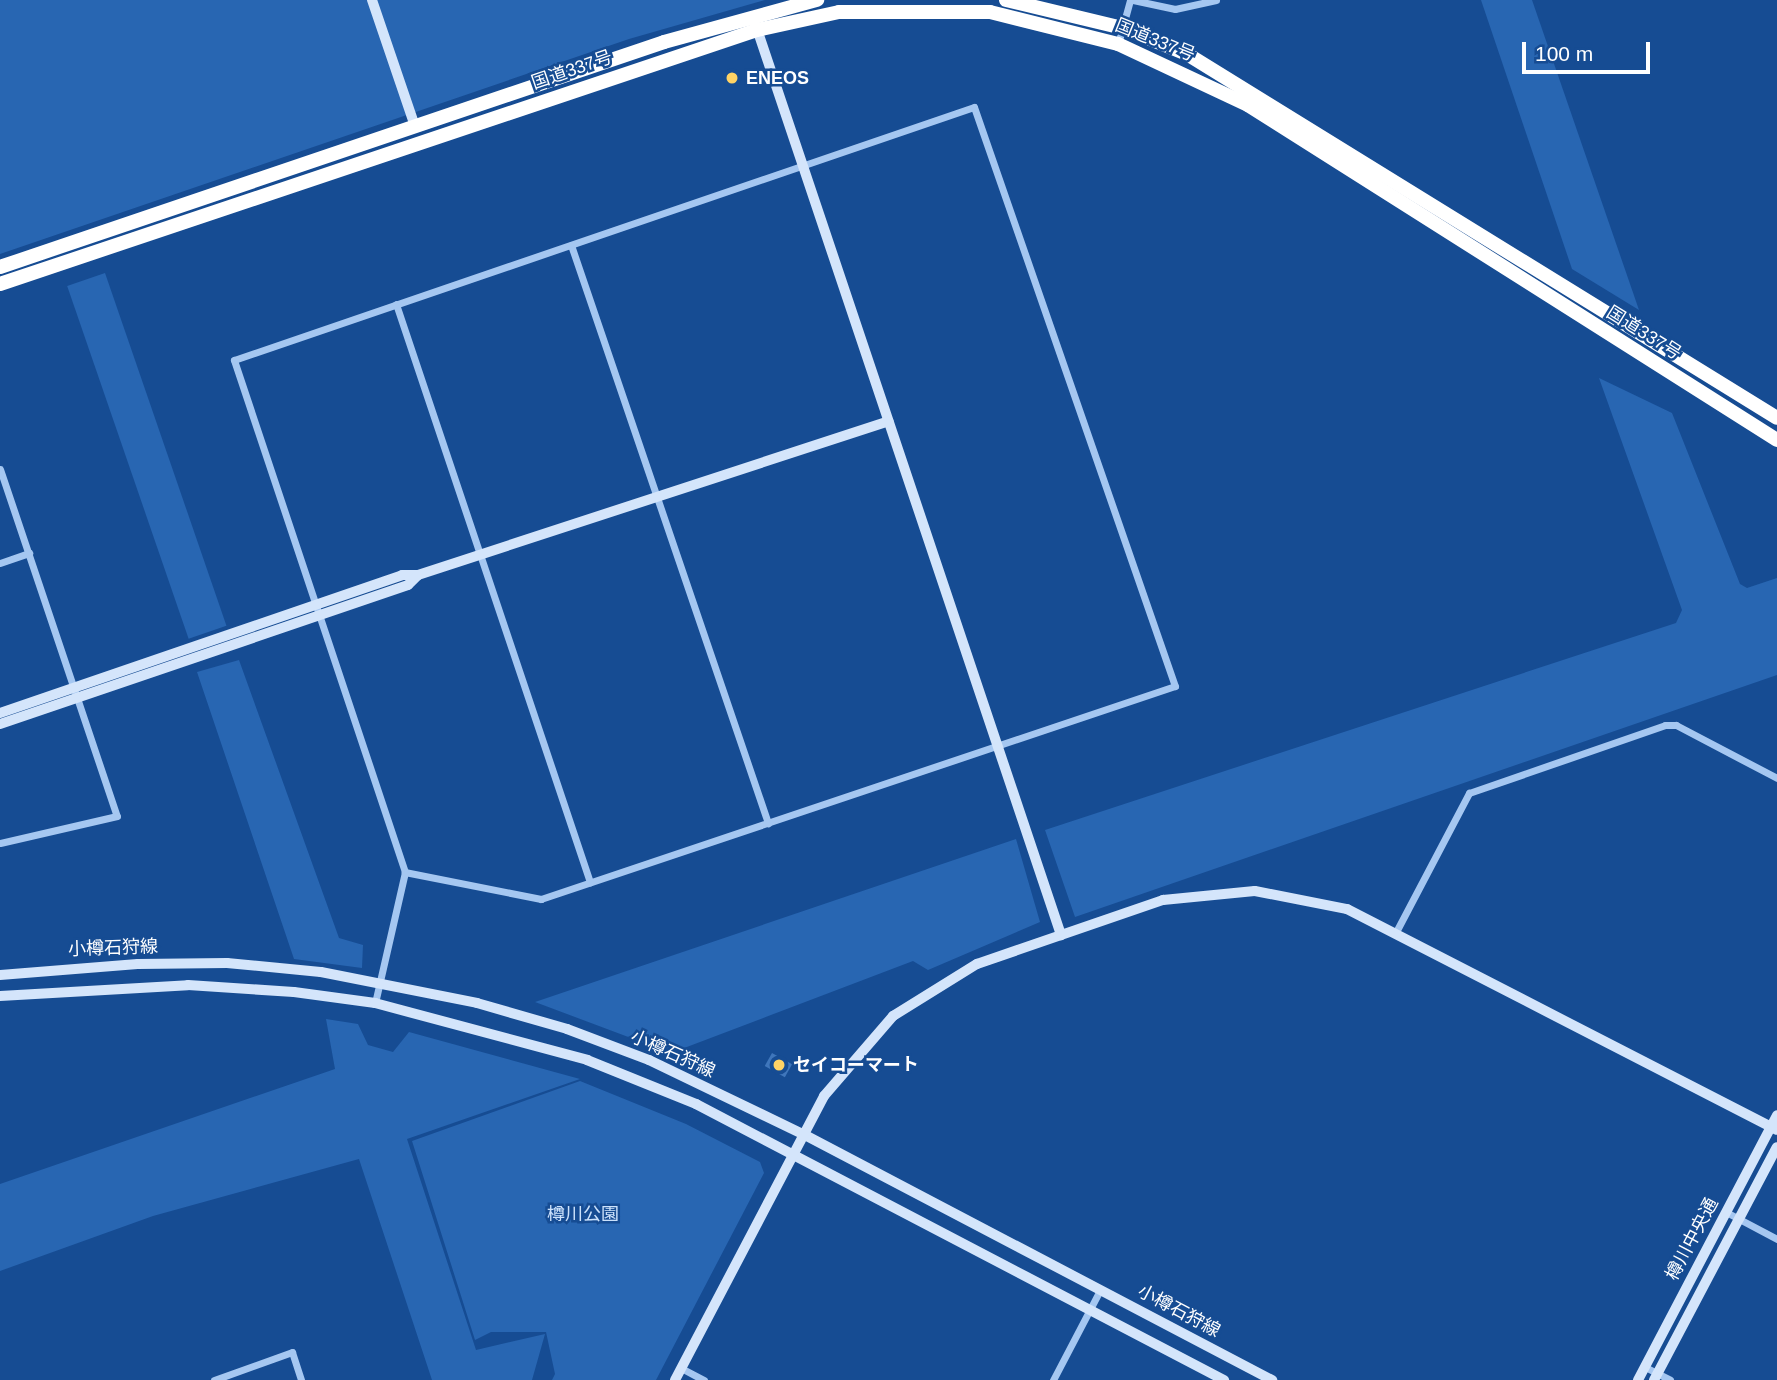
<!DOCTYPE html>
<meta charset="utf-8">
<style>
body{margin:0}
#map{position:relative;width:1777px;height:1380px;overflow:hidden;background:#164c93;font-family:Arial,"Noto Sans JP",sans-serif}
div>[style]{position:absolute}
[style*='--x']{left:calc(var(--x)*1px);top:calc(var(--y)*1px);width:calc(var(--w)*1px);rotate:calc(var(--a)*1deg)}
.green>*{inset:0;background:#2866b2;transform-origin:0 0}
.building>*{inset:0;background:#3f76bb;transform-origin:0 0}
.street>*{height:7px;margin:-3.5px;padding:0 3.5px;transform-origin:3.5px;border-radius:3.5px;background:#a5c7f1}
.secondary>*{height:10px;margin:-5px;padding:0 5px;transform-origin:5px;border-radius:5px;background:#d4e5fb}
.highway>*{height:14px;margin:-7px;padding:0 7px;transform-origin:7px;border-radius:7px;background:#fff}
.dots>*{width:19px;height:19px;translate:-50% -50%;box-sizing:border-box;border:4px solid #164c93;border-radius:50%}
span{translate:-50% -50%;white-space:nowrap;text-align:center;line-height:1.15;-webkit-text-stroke:5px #164c93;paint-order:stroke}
.street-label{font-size:18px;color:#fff}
.poi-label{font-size:18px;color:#fff;font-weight:700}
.left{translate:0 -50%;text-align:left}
.park-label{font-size:18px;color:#cce2fc}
.scale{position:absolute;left:1522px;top:42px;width:128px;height:32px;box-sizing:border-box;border:4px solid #fff;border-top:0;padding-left:9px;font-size:21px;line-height:24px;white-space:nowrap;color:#fff;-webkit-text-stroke:5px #164c93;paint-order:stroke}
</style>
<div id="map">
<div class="green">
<i style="clip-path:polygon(0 0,765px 0,629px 39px,0 254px)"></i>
<i style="clip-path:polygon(1481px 0,1532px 0,1639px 310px,1572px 269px)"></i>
<i style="left:105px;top:273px;width:373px;height:40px;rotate:71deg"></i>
<i style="clip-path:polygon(1599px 378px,1672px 413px,1740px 584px,1747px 588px,1777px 578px,1777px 675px,1075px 917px,1045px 830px,1676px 623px,1682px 610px)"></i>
<i style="clip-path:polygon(239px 660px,339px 938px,363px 945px,362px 968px,294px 959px,197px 672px)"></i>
<i style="clip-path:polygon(1016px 839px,1040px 922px,928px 970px,913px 961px,671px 1053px,535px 1002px)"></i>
<i style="clip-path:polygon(326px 1019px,358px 1024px,368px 1045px,393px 1052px,409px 1032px,580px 1079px,407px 1139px,476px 1350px,545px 1334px,532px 1380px,432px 1380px,359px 1159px,153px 1216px,0 1271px,0 1184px,335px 1069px)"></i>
<i style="clip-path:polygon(580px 1081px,686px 1124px,760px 1162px,764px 1173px,656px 1380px,552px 1380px,555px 1374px,546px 1332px,491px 1332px,475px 1340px,412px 1141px)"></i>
</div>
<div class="building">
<i style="left:772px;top:1053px;width:23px;height:15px;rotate:29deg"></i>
</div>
<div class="street">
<i style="--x:1133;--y:0;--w:43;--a:12.1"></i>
<i style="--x:1175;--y:9;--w:42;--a:-12.4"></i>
<i style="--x:1118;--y:44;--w:46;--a:-74.7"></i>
<i style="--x:571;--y:245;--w:611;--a:71.18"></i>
<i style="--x:396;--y:304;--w:610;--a:71.45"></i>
<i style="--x:0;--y:469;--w:366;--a:71.4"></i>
<i style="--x:117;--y:816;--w:120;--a:167"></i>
<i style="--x:0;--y:563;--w:31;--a:-19"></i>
<i style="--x:1397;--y:930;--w:155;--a:-62.3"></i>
<i style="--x:1469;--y:793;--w:207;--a:-19.1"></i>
<i style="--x:1665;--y:725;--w:11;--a:0"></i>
<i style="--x:1676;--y:725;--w:114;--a:27.7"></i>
<i style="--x:375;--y:1003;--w:134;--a:-77.1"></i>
<i style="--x:405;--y:872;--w:540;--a:-108.47"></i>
<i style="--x:234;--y:360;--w:782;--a:-18.88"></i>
<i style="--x:974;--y:107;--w:613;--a:70.86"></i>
<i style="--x:1175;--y:686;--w:669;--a:161.43"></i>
<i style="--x:541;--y:899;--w:139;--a:-168.8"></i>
<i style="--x:1726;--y:1212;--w:58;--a:27.9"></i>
<i style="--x:1645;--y:1367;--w:28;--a:27"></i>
<i style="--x:681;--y:1368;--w:26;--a:28"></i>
<i style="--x:214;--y:1380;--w:83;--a:-19.7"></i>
<i style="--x:292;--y:1352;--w:29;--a:72"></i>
<i style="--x:1053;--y:1380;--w:102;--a:-62.4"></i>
</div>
<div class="secondary">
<i style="--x:372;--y:0;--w:133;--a:71.2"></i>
<i style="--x:756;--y:26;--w:959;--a:71.45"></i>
<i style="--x:0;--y:713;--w:425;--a:-18.9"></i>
<i style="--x:402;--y:575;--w:16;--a:0"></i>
<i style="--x:418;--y:575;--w:495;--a:-18.1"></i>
<i style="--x:0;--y:724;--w:431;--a:-18.8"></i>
<i style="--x:408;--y:585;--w:14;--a:-45"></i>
<i style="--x:0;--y:975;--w:138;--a:-4.6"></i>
<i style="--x:138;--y:964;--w:89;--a:-0.6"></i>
<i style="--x:227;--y:963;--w:94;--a:5.5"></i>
<i style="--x:321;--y:972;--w:159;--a:11.2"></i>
<i style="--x:477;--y:1003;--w:94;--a:16.1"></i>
<i style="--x:567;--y:1029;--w:88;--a:20.7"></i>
<i style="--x:649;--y:1060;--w:171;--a:25.7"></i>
<i style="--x:803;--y:1134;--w:530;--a:27.68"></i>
<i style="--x:0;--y:996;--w:188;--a:-3.3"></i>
<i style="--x:188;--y:985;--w:106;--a:3.8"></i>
<i style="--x:294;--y:992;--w:82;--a:7.7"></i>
<i style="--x:375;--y:1003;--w:220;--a:15"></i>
<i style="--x:587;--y:1060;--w:118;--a:22"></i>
<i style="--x:696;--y:1104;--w:596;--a:27.6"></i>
<i style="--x:675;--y:1380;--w:321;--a:-62.3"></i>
<i style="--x:824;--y:1096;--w:106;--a:-49.2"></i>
<i style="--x:893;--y:1016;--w:99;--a:-31.8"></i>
<i style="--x:977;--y:964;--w:197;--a:-19"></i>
<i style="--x:1163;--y:900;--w:92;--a:-5.6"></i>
<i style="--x:1255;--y:891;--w:94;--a:11.1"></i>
<i style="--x:1347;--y:909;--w:483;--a:27.2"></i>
<i style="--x:1638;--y:1380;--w:299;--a:-62.3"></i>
<i style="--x:1654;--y:1380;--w:263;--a:-62.2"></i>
</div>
<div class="highway">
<i style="--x:1006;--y:0;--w:120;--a:13.5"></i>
<i style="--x:1123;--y:28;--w:69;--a:22.1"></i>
<i style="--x:1187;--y:54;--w:693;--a:31.67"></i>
<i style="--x:0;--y:267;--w:701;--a:-18.72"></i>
<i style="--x:664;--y:42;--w:159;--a:-15.4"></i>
<i style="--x:0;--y:284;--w:798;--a:-18.55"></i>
<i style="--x:757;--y:30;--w:84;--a:-12.4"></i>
<i style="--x:839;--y:12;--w:151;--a:0"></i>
<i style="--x:990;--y:12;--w:132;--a:14"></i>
<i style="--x:1118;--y:44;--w:144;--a:25.1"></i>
<i style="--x:1248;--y:105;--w:626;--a:32.34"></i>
</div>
<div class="dots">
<i style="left:732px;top:78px;background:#ffd365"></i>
<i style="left:779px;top:1065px;background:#ffd365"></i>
</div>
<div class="street-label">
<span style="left:1155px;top:40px;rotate:22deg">国道337号</span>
<span style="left:572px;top:70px;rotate:-19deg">国道337号</span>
<span style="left:1644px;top:333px;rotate:32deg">国道337号</span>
<span style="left:113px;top:948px;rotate:-2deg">小樽石狩線</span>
<span style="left:673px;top:1054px;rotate:24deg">小樽石狩線</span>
<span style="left:1692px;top:1239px;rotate:-62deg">樽川中央通</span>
<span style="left:1179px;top:1311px;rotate:28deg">小樽石狩線</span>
</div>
<div class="poi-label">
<span class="left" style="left:746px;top:78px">ENEOS</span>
<span class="left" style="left:793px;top:1065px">セイコーマート</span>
</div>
<div class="park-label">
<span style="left:583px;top:1214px">樽川公園</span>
</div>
<div class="scale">100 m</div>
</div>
